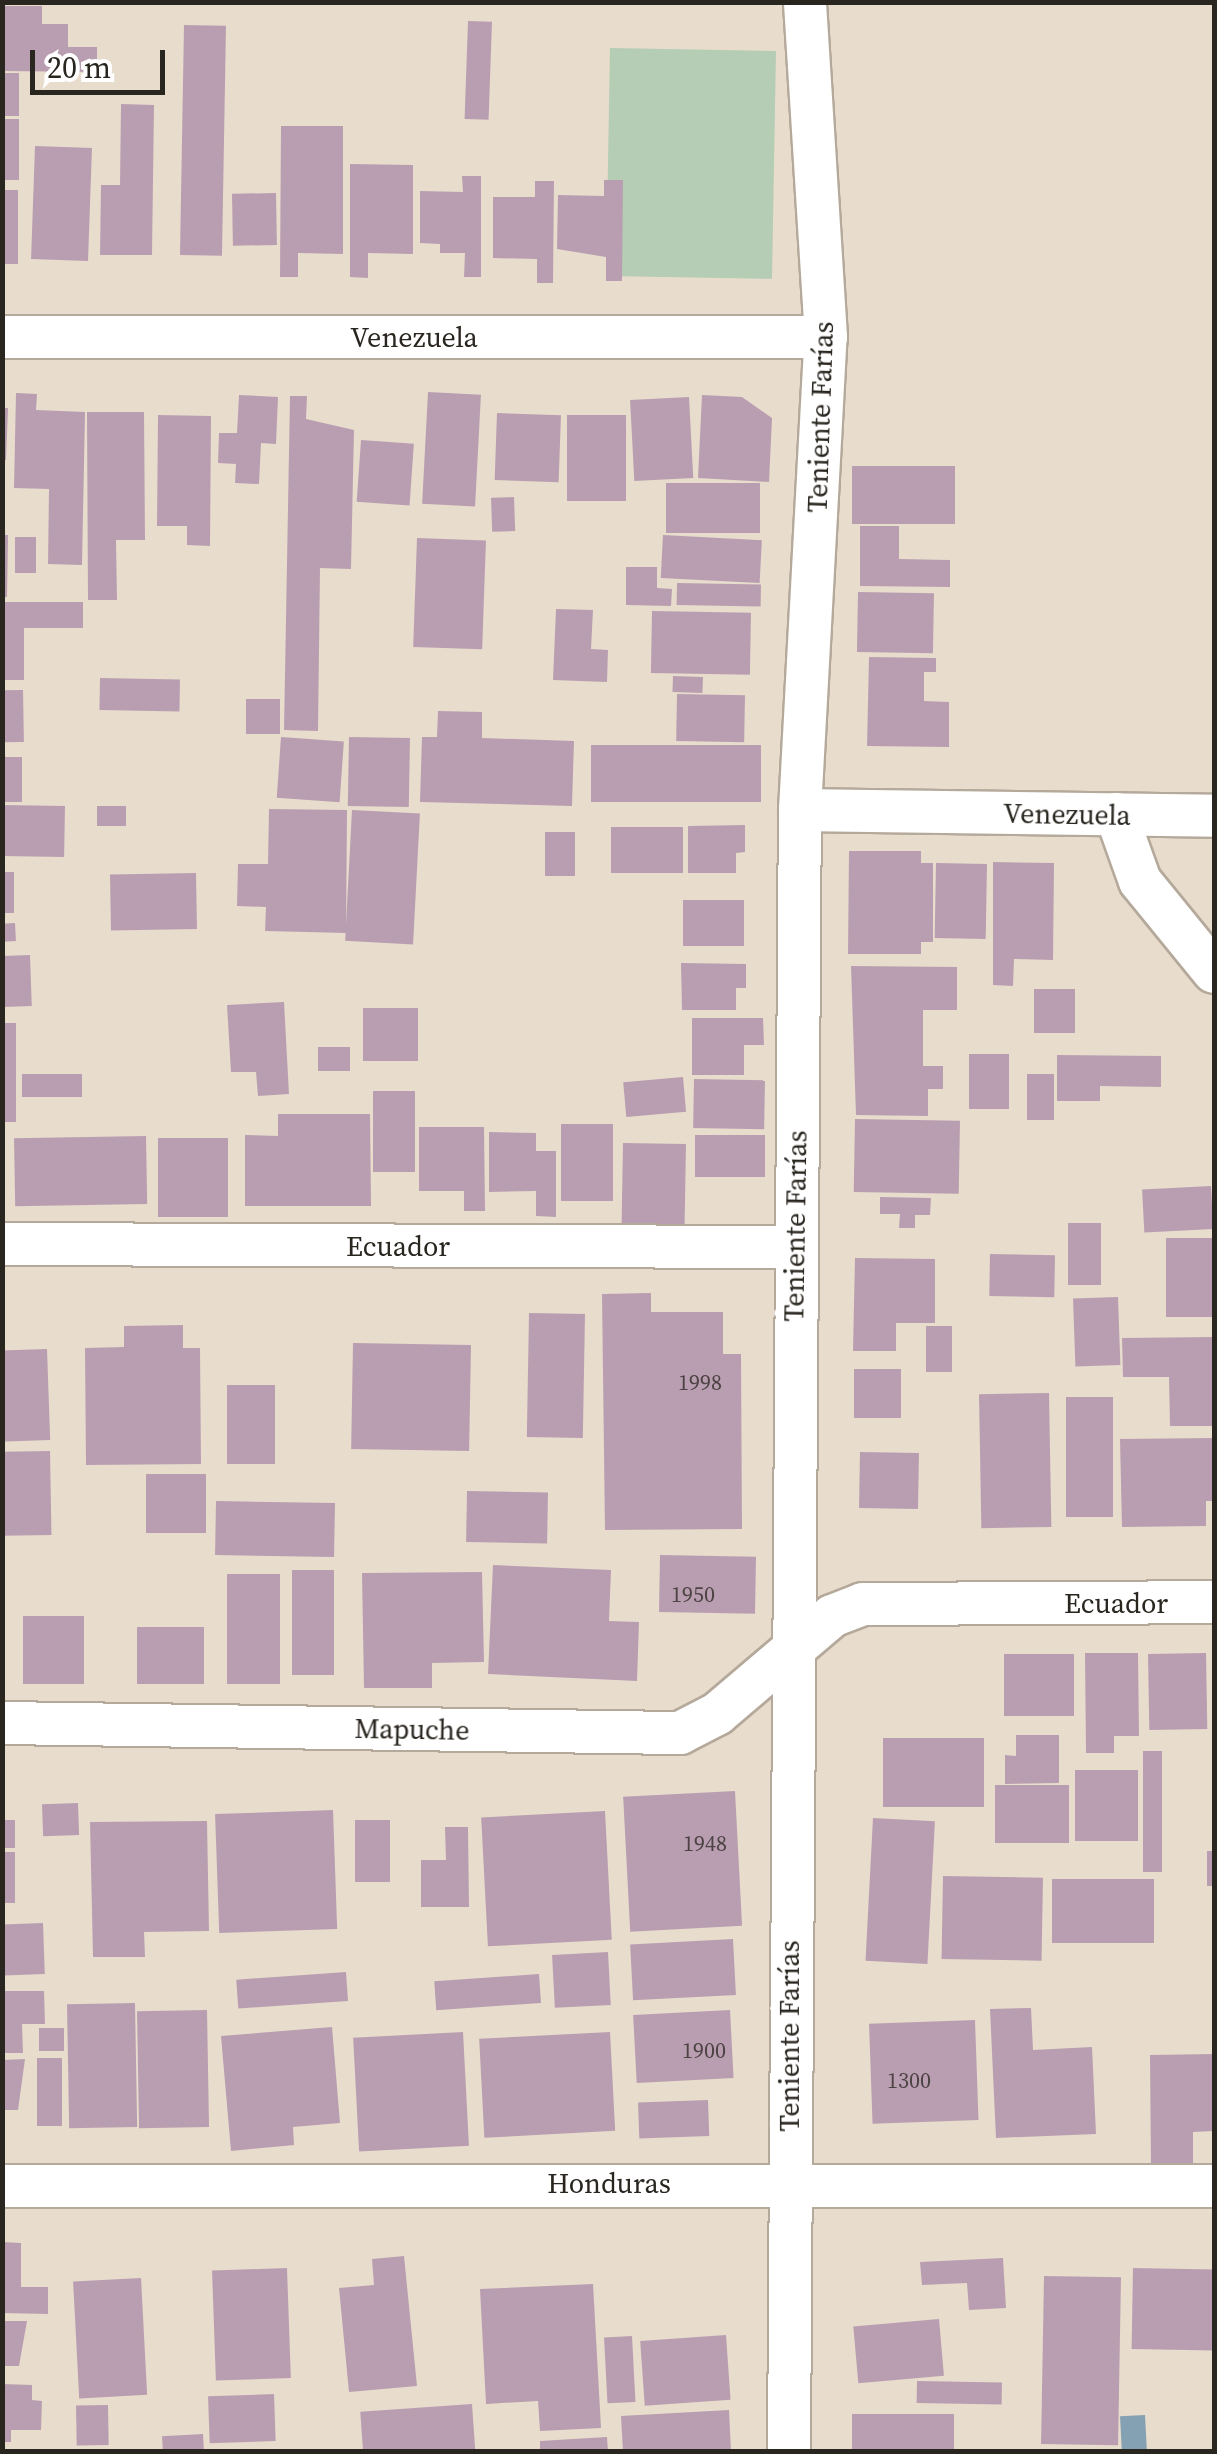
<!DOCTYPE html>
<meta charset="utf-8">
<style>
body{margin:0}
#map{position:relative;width:1217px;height:2454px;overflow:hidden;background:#e8dccd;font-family:"Source Serif 4",serif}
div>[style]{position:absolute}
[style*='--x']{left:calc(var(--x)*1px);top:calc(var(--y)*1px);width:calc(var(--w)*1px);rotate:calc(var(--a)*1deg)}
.green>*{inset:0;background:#b5ccb5;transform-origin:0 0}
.water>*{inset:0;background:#84a0b3;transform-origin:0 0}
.building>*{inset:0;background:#b99eb1;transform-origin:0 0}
.roads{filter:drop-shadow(2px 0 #b4a99a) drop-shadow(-2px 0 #b4a99a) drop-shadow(0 2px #b4a99a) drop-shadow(0 -2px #b4a99a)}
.minor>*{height:42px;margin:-21px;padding:0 21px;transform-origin:21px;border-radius:21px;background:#fff}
span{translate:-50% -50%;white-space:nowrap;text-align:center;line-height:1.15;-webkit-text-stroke:8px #fff;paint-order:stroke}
.number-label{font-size:22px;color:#4d4344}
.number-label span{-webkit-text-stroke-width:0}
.street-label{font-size:28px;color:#29251f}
.frame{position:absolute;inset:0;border:5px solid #29251f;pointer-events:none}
.scale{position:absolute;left:30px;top:50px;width:135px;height:45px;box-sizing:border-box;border:5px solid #29251f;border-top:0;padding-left:12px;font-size:30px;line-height:35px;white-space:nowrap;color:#29251f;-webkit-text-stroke:8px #fff;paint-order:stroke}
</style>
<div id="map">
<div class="green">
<i style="left:610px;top:48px;width:166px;height:228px;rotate:1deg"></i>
</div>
<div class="water">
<i style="left:1145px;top:2415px;width:36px;height:25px;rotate:87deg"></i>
</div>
<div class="building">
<i style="clip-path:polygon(2px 6px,42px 6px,42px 24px,68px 24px,68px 47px,97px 47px,97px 72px,2px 71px)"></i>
<i style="left:468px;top:21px;width:24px;height:98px;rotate:2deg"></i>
<i style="left:184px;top:25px;width:42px;height:230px;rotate:1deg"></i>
<i style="left:2px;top:73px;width:17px;height:43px"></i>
<i style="clip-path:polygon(121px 104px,154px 105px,152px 255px,100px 255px,101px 185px,120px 185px)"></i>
<i style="left:2px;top:119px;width:17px;height:61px"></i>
<i style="clip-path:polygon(281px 126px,343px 126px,343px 254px,298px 253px,298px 277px,280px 277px)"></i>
<i style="left:35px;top:146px;width:57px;height:113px;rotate:2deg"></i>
<i style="clip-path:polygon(350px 164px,413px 165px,413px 254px,368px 253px,368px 278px,350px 277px)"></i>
<i style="clip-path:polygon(462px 176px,481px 176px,481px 277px,464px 277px,465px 253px,440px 253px,440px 244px,420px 243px,420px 191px,463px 192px)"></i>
<i style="clip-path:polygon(604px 180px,623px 180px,622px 281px,606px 281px,606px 257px,557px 249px,558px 195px,604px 196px)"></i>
<i style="clip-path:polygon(535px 181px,554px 181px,553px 283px,537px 283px,537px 259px,493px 258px,493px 197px,535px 197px)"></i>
<i style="left:2px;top:190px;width:16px;height:74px"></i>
<i style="left:276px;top:193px;width:52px;height:44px;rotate:89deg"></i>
<i style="left:428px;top:392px;width:53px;height:112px;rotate:3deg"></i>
<i style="clip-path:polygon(16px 393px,37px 394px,36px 410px,85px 412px,82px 565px,48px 564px,49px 489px,14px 488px)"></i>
<i style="clip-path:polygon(239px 395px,278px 397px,276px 444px,261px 443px,259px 484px,235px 483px,236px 464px,218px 463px,219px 433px,237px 433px)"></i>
<i style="clip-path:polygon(702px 395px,742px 397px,772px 418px,769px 482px,698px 478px)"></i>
<i style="clip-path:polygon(290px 396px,307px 396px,306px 419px,354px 430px,351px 569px,320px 568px,318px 731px,284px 730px)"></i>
<i style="left:689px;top:397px;width:81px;height:59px;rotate:87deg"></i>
<i style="clip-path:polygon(2px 408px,8px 408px,6px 460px,2px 460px)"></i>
<i style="clip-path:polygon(87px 412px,144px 412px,145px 540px,116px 540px,117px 600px,88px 600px)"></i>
<i style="left:497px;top:413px;width:64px;height:67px;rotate:2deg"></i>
<i style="clip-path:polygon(158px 415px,211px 416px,210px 546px,187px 545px,187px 526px,157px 526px)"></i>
<i style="left:567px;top:415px;width:59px;height:86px"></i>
<i style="left:361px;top:440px;width:53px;height:62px;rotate:4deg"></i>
<i style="left:852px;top:466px;width:103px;height:58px"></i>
<i style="left:666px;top:483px;width:94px;height:50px"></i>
<i style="left:514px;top:497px;width:34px;height:23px;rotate:88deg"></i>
<i style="clip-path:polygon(860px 526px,899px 526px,899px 559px,950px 560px,950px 587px,860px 586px)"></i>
<i style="clip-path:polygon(2px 535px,8px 535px,7px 597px,2px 597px)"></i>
<i style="left:663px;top:535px;width:99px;height:43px;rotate:3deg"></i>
<i style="left:15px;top:537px;width:21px;height:36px"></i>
<i style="left:417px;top:538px;width:69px;height:109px;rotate:2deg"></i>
<i style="clip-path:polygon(626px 567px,657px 567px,657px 588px,672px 589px,671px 606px,626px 605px)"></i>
<i style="left:677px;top:583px;width:84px;height:22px;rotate:1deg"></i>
<i style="left:858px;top:592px;width:76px;height:60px;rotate:1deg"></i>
<i style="clip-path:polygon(2px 602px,83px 602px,83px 628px,24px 628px,24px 680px,2px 680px)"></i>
<i style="clip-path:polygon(556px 609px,593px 610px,591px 649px,608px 650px,607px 682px,553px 680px)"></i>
<i style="left:652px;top:611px;width:99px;height:62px;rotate:1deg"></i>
<i style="clip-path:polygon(869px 657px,936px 658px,936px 672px,924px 672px,924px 701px,949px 702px,949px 747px,867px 746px)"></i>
<i style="left:673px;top:676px;width:30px;height:16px;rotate:2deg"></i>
<i style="left:100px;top:678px;width:80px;height:32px;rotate:1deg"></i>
<i style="left:23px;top:690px;width:52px;height:21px;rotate:89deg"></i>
<i style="left:677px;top:694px;width:68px;height:47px;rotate:1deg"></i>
<i style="left:246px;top:699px;width:34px;height:35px"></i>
<i style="clip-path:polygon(438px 711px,482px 712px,482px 738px,574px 741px,572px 806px,420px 802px,422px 737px,437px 737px)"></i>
<i style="left:281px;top:737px;width:63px;height:61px;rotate:4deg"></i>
<i style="left:349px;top:737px;width:61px;height:69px;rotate:1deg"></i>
<i style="left:591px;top:745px;width:170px;height:57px"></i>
<i style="left:2px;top:757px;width:20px;height:45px"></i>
<i style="left:2px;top:805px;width:63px;height:51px;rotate:1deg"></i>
<i style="left:97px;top:806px;width:29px;height:20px"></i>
<i style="clip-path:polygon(269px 809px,347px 810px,346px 933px,265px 931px,266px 907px,237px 906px,238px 864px,268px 864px)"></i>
<i style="left:352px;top:810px;width:68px;height:131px;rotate:3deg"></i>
<i style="clip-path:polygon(745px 825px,745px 852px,736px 853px,736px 873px,688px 873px,688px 826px)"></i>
<i style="left:611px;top:827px;width:72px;height:46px"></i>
<i style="left:545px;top:832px;width:30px;height:44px"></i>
<i style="clip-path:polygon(849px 851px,921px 851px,921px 863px,933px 863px,933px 942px,921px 942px,921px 954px,848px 954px)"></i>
<i style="clip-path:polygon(993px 862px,1054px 863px,1053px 960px,1014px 959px,1013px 986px,993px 985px)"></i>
<i style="left:936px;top:863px;width:51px;height:75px;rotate:1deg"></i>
<i style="left:2px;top:872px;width:12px;height:41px"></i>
<i style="left:196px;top:873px;width:56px;height:86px;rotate:89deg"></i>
<i style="left:683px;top:900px;width:61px;height:46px"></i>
<i style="left:15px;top:923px;width:18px;height:13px;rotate:87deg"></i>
<i style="left:30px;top:955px;width:51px;height:28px;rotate:88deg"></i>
<i style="clip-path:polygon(681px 963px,746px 964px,746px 988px,736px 988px,736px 1010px,682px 1010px)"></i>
<i style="clip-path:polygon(851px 966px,957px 967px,957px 1010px,923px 1010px,923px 1066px,943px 1066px,943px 1089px,928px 1089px,928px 1116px,856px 1115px)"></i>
<i style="left:1034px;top:989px;width:41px;height:44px"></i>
<i style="clip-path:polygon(284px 1002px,289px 1094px,258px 1096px,256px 1072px,231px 1072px,227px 1005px)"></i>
<i style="left:363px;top:1008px;width:55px;height:53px"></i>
<i style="clip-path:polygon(692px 1018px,763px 1018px,764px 1045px,744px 1045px,744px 1075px,692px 1075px)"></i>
<i style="left:2px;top:1023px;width:14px;height:99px"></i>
<i style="left:318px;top:1047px;width:32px;height:24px"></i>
<i style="left:969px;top:1054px;width:40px;height:55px"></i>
<i style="clip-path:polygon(1057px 1055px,1161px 1056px,1161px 1087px,1100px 1086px,1100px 1101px,1057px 1101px)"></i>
<i style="left:82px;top:1074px;width:23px;height:60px;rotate:90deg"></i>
<i style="left:1027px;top:1074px;width:27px;height:46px"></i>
<i style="left:683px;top:1077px;width:35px;height:60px;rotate:85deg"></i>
<i style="left:694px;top:1079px;width:71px;height:49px;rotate:1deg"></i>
<i style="left:373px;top:1091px;width:42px;height:81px"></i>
<i style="clip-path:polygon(278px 1114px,370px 1114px,371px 1206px,245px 1206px,245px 1135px,278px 1136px)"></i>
<i style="left:855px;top:1119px;width:105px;height:73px;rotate:1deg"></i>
<i style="left:613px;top:1124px;width:77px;height:52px;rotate:90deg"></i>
<i style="clip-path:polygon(419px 1127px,484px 1127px,485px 1211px,464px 1211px,464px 1191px,419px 1191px)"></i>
<i style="clip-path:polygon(489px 1132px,536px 1133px,536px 1151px,556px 1151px,556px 1217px,536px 1216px,536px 1191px,489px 1192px)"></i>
<i style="left:695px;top:1135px;width:70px;height:42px"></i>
<i style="left:146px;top:1136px;width:68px;height:132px;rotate:89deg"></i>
<i style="left:158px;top:1138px;width:70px;height:79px"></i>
<i style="left:623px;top:1143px;width:63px;height:82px;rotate:1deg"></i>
<i style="left:1211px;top:1186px;width:43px;height:69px;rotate:87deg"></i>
<i style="clip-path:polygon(880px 1197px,931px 1198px,930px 1215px,915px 1215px,915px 1228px,899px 1228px,900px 1214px,880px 1214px)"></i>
<i style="left:1068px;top:1223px;width:33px;height:62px"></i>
<i style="left:1214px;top:1238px;width:79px;height:48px;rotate:90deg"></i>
<i style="left:990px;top:1254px;width:65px;height:42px;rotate:1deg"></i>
<i style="clip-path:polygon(855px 1258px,935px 1259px,935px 1323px,896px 1323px,896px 1351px,853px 1351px)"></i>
<i style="clip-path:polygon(651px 1293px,651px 1312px,723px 1312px,723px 1354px,741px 1354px,742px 1529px,605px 1530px,602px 1294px)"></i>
<i style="left:1118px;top:1297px;width:68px;height:45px;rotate:88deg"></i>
<i style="left:529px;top:1313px;width:56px;height:124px;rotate:1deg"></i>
<i style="clip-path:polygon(183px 1325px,183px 1348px,200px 1348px,201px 1464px,86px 1465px,85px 1348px,124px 1347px,124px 1326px)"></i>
<i style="left:926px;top:1326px;width:26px;height:46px"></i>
<i style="clip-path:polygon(1214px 1337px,1214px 1426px,1170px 1426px,1169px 1377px,1123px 1377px,1122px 1338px)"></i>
<i style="left:353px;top:1343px;width:118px;height:106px;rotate:1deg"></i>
<i style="left:47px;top:1349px;width:91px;height:45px;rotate:88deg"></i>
<i style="left:854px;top:1369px;width:47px;height:49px"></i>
<i style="left:227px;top:1385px;width:48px;height:79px"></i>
<i style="left:1049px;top:1393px;width:134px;height:70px;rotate:89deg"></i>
<i style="left:1066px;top:1397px;width:47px;height:120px"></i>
<i style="clip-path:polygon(1214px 1438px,1214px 1501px,1206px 1501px,1206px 1526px,1122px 1527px,1120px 1439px)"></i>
<i style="left:50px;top:1451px;width:84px;height:48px;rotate:89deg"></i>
<i style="left:860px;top:1452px;width:59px;height:56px;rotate:1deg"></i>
<i style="left:146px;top:1474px;width:60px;height:59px"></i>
<i style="left:467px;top:1491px;width:81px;height:51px;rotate:1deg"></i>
<i style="left:216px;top:1501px;width:119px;height:54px;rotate:1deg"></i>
<i style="left:660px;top:1555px;width:96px;height:57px;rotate:1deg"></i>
<i style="clip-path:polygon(493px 1565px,611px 1570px,609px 1621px,639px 1622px,637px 1681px,488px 1674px)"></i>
<i style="left:292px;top:1570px;width:42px;height:105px"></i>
<i style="clip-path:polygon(482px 1572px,484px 1662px,432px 1663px,432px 1688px,364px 1688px,362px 1573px)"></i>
<i style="left:227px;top:1574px;width:53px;height:110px"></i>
<i style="left:84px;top:1616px;width:68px;height:61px;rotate:90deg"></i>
<i style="left:137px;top:1627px;width:67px;height:57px"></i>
<i style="clip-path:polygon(1085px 1653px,1138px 1653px,1139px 1736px,1114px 1736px,1114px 1753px,1086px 1753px)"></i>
<i style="left:1206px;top:1653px;width:76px;height:58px;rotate:89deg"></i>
<i style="left:1004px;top:1654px;width:70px;height:62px"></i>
<i style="clip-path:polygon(1016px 1735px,1059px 1735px,1059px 1783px,1005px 1784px,1005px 1755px,1016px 1756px)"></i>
<i style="left:883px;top:1738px;width:101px;height:69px"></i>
<i style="left:1143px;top:1751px;width:19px;height:121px"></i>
<i style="left:1075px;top:1770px;width:63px;height:71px"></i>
<i style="left:995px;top:1785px;width:74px;height:58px"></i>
<i style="left:735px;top:1791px;width:135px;height:112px;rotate:87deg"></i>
<i style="left:78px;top:1803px;width:32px;height:36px;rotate:88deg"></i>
<i style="left:333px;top:1810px;width:119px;height:118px;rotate:88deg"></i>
<i style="left:605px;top:1811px;width:129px;height:124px;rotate:87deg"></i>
<i style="left:873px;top:1818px;width:62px;height:143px;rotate:3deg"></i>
<i style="left:2px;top:1820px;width:13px;height:28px"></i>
<i style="left:355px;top:1820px;width:35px;height:62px"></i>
<i style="clip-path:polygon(207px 1821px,209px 1931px,144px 1932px,145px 1957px,93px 1957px,90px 1822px)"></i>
<i style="clip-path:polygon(445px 1827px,468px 1827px,469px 1907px,421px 1907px,421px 1860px,446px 1860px)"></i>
<i style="left:1207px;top:1851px;width:7px;height:35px"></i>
<i style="left:2px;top:1852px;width:13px;height:51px"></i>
<i style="left:943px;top:1876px;width:100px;height:83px;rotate:1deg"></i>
<i style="left:1052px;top:1879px;width:102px;height:64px"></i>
<i style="left:43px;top:1923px;width:51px;height:41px;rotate:88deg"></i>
<i style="left:733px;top:1939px;width:56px;height:103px;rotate:87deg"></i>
<i style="left:608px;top:1952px;width:53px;height:56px;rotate:87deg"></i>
<i style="left:346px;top:1972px;width:29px;height:110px;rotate:86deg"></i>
<i style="left:539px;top:1974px;width:29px;height:105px;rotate:86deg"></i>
<i style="clip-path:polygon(2px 1991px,44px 1991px,45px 2024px,22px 2024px,23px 2053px,2px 2053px)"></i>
<i style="left:135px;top:2003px;width:124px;height:68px;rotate:89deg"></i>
<i style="clip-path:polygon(1031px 2008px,1033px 2050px,1092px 2047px,1096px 2134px,996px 2138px,990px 2009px)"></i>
<i style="left:207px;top:2010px;width:117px;height:70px;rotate:89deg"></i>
<i style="left:730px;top:2010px;width:68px;height:97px;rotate:87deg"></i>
<i style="left:975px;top:2020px;width:100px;height:106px;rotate:88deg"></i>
<i style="clip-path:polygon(332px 2027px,340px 2123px,293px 2127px,294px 2145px,231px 2151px,221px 2036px)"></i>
<i style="left:39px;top:2028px;width:25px;height:23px"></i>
<i style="left:463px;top:2032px;width:114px;height:110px;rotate:87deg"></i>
<i style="left:610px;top:2032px;width:99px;height:131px;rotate:87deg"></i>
<i style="clip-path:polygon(1214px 2054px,1214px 2131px,1193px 2132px,1193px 2167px,1151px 2167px,1150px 2055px)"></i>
<i style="left:37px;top:2058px;width:25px;height:68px"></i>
<i style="clip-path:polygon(25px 2059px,18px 2110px,2px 2110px,2px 2060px)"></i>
<i style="left:708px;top:2100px;width:36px;height:70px;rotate:88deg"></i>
<i style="clip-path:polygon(2px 2242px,21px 2243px,21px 2287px,48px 2287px,48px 2314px,2px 2313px)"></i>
<i style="clip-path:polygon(404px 2256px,417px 2386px,349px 2392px,339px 2288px,374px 2285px,372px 2259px)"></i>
<i style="clip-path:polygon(1003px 2258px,1006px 2308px,969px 2310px,967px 2283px,922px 2285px,920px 2262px)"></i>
<i style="left:287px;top:2268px;width:110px;height:75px;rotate:88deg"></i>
<i style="left:1133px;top:2268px;width:81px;height:81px;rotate:1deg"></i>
<i style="left:1044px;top:2276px;width:77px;height:168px;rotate:1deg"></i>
<i style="left:141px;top:2278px;width:117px;height:68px;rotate:87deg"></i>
<i style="clip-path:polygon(593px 2284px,601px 2428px,540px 2431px,538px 2401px,486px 2404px,480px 2289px)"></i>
<i style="left:939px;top:2319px;width:57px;height:86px;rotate:85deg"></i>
<i style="clip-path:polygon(2px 2321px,27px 2321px,19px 2366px,2px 2366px)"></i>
<i style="left:726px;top:2335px;width:65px;height:86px;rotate:86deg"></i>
<i style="left:632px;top:2336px;width:66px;height:28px;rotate:87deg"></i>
<i style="left:917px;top:2381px;width:85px;height:22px;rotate:1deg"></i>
<i style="clip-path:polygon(2px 2384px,32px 2385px,32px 2400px,42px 2401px,41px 2430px,11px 2430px,11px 2442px,2px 2442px)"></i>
<i style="left:274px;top:2394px;width:47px;height:66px;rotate:88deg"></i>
<i style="left:472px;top:2404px;width:48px;height:112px;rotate:86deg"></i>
<i style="left:108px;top:2405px;width:40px;height:32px;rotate:89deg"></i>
<i style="clip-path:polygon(729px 2410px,731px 2452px,623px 2452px,621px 2416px)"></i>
<i style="left:852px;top:2414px;width:102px;height:38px"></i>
<i style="left:203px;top:2434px;width:18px;height:41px;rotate:87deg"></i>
<i style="clip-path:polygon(607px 2437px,608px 2452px,540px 2452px,540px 2441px)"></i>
</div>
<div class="roads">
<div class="minor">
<i style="--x:2;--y:337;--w:824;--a:0"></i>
<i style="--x:800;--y:810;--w:414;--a:0.8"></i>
<i style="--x:1116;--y:814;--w:71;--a:70.3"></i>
<i style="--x:1140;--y:881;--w:117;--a:50.9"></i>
<i style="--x:2;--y:1244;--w:792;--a:0.22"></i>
<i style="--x:2;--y:1723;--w:678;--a:0.85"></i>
<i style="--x:680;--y:1733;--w:42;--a:-27.2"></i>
<i style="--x:717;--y:1714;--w:151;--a:-40.4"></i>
<i style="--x:832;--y:1616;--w:33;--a:-21"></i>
<i style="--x:863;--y:1604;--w:351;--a:-0.3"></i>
<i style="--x:2;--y:2186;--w:1212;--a:0"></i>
<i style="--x:789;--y:2452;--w:1642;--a:-89.62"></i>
<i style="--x:800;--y:810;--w:474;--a:-86.9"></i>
<i style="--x:826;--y:337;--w:336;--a:-93.6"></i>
</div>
</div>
<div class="number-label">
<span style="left:700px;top:1383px">1998</span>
<span style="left:693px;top:1595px">1950</span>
<span style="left:705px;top:1844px">1948</span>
<span style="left:704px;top:2051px">1900</span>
<span style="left:909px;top:2081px">1300</span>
</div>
<div class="street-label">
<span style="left:414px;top:337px">Venezuela</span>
<span style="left:820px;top:417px;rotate:-88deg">Teniente Farías</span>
<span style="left:1067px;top:814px;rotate:1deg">Venezuela</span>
<span style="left:795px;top:1226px;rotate:-89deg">Teniente Farías</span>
<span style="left:398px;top:1246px">Ecuador</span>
<span style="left:1116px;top:1603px">Ecuador</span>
<span style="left:412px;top:1729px;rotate:1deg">Mapuche</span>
<span style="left:789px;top:2036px;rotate:-90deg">Teniente Farías</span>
<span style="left:609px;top:2183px">Honduras</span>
</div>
<div class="frame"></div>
<div class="scale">20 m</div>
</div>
